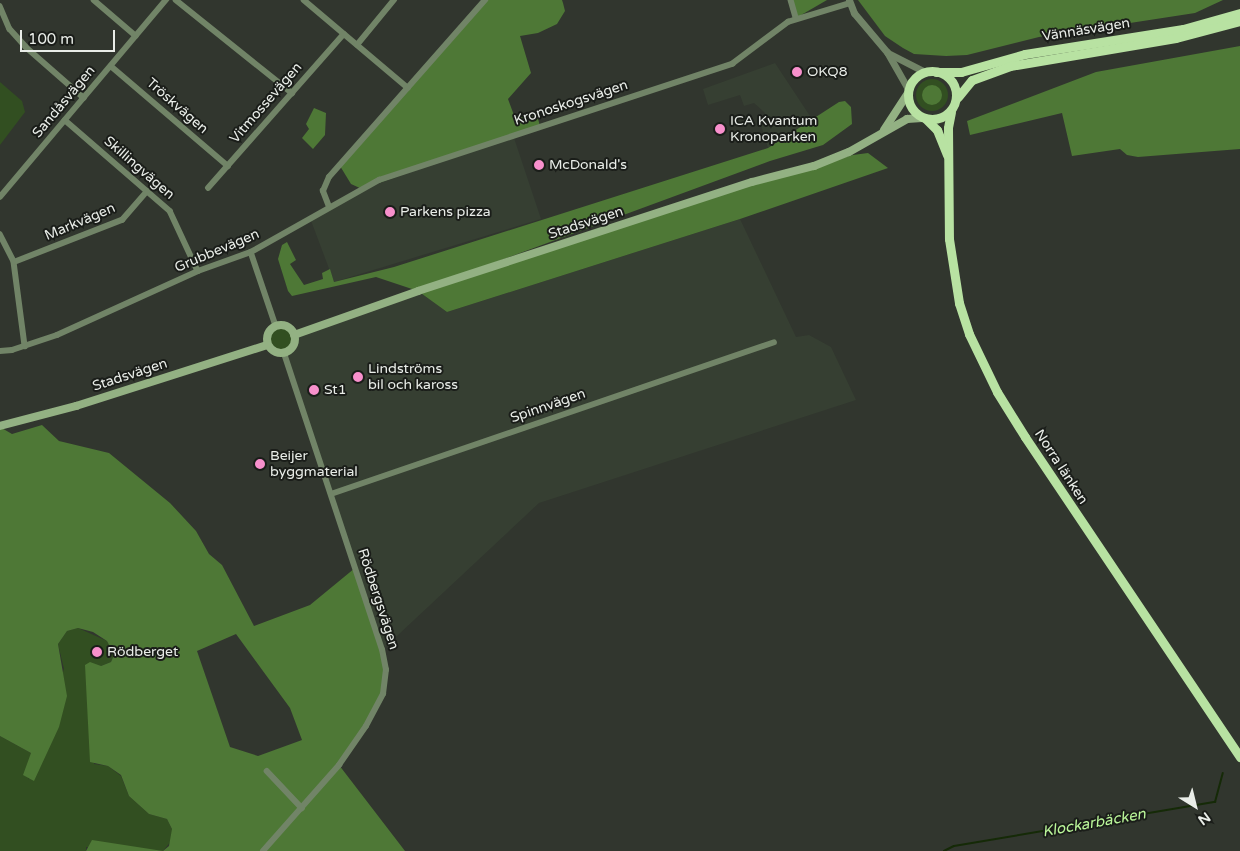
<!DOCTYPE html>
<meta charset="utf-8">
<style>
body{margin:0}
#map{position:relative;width:1240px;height:851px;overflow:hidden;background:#31362e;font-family:"Varela Round",sans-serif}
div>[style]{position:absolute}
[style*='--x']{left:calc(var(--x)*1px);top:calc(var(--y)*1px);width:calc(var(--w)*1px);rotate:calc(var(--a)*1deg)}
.built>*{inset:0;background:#363f32}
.green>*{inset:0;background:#324f21}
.round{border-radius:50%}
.forest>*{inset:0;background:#4e7836}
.stream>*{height:2px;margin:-1px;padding:0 1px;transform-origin:1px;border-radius:1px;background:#152a07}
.minor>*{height:5.5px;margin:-2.75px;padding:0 2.75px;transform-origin:2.75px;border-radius:2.75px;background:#718467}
.tertiary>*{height:7px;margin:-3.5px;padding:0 3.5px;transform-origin:3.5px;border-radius:3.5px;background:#718467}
.secondary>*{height:8px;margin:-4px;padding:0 4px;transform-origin:4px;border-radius:4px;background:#93b183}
.secondary>.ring{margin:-4px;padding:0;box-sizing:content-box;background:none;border:8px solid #93b183;border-radius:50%}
.trunk>*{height:9px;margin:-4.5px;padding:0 4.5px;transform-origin:4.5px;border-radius:4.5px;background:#b8e2a2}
.trunk>.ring{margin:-4.5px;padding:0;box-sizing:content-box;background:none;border:9px solid #b8e2a2;border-radius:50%}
.dots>*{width:14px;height:14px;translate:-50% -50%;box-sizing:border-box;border:2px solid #1a1d19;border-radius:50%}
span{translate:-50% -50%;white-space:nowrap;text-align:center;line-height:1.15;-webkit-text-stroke:4px #1a1d19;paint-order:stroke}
.street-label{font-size:14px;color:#e9ede8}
.poi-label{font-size:14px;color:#e9ede8}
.left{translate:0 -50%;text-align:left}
.water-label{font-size:15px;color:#baf699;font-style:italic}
.north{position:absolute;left:1170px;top:781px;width:50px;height:50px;-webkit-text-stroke:4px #1a1d19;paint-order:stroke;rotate:144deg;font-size:14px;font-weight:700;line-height:20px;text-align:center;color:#e9ede8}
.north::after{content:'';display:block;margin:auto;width:18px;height:22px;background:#e9ede8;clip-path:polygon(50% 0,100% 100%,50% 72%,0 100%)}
.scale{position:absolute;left:20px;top:30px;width:95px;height:22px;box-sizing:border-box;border:2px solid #e9ede8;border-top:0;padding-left:6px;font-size:15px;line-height:18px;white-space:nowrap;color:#e9ede8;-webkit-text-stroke:4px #1a1d19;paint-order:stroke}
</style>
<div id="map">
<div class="built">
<i style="clip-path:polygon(775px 63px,812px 119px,768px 148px,760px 122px,765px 113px,754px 103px,744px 106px,740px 95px,708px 105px,703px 89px)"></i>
<i style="clip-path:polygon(513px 135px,541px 219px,334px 282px,310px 218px,362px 189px)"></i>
<i style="clip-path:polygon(740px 219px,796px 337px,809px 335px,831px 347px,856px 400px,539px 503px,382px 650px,284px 353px,293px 346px,294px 335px,418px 291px,447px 312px)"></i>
</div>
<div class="green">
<i class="round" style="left:916px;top:79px;width:32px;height:32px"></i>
<i style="clip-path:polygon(0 82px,22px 101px,25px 112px,0 145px)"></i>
<i class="round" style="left:270px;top:328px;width:22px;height:22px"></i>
<i style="clip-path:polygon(78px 628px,107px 641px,114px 655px,111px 662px,101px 666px,94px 764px,108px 766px,121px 776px,129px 796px,149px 814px,167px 819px,172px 829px,172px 840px,163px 851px,86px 847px,86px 851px,0 851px,0 736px,31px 753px,28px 780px,64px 669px,58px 644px,67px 631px)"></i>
</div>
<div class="forest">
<i style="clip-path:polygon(486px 0,562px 0,563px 3px,565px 11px,557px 24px,538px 33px,520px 36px,531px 73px,508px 99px,515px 118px,537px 115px,540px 126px,362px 189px,351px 184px,340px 166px)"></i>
<i style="clip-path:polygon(791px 0,827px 0,796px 18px)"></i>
<i style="clip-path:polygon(858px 0,1223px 0,1195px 13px,1039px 37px,967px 55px,946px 56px,914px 54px,903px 48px,885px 36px)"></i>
<i style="clip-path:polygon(1240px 46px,1240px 149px,1138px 157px,1127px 155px,1120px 149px,1072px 156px,1062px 113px,970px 135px,967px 121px,1096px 72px)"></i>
<i class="round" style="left:922px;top:85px;width:20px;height:20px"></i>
<i style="clip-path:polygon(845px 101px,851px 107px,852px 124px,823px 145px,770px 161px,436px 284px,752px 182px,853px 155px,868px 153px,888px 168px,740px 219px,447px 312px,418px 291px,376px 277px,292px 296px,288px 291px,278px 259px,282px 245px,287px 242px,296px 260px,290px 264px,304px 285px,323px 279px,322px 273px,330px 269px,334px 282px,394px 267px,768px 148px,839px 102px)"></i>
<i style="clip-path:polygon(314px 108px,326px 113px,325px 135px,313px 149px,302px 138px,309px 129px,306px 124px)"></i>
<i style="clip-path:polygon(evenodd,42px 425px,59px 441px,109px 453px,170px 503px,196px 531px,209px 554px,222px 565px,254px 626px,310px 605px,355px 568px,386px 670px,383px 694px,339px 765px,405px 851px,86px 851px,92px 840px,163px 851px,169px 846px,172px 829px,167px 819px,149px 814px,129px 796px,121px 775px,108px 766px,90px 762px,85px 665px,90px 662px,101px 666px,111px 662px,114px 655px,107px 641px,93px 632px,78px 628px,67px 631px,58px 644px,67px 696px,59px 727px,34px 781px,23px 775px,31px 753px,0 736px,0 427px,12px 434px,42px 425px,236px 634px,290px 708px,302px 740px,258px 756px,230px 747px,197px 651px,236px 634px)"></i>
</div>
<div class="stream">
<i style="--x:944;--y:851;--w:11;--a:-27"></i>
<i style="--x:954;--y:846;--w:265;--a:-9.6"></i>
<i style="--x:1215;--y:802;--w:30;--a:-75"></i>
</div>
<div class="minor">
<i style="--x:94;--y:0;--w:55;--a:40.6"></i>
<i style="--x:176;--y:0;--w:149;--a:38.7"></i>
<i style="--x:304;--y:0;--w:136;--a:40.2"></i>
<i style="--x:791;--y:0;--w:19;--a:74"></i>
<i style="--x:0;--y:6;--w:25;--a:67"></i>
<i style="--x:10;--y:29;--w:24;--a:48"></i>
<i style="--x:26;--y:47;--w:77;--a:41.3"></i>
<i style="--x:357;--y:45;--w:58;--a:-50.6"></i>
<i style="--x:111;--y:66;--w:154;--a:40.5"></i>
<i style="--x:65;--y:120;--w:139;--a:40.9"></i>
<i style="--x:170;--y:211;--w:66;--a:65"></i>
<i style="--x:208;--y:188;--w:205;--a:-48.6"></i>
<i style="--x:0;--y:197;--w:258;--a:-49.9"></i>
<i style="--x:329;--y:207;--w:17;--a:-111"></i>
<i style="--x:323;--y:191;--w:15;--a:-67"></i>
<i style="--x:329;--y:177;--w:236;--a:-48.6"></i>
<i style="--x:0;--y:234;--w:31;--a:63"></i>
<i style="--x:14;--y:262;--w:85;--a:82.5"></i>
<i style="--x:251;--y:252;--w:78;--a:71.3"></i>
<i style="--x:14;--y:262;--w:116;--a:-21.3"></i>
<i style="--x:122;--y:220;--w:38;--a:-49"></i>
<i style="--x:0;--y:351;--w:12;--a:-5"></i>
<i style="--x:12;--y:350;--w:47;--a:-18.4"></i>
<i style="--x:57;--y:335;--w:155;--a:-24.4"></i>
<i style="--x:198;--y:271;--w:56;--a:-19.7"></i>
<i style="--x:251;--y:252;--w:147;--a:-29.4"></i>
<i style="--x:379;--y:180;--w:372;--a:-18.2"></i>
<i style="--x:732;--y:64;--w:70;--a:-36.9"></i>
<i style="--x:788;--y:22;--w:65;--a:-17"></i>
<i style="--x:331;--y:494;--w:468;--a:-18.9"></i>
<i style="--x:267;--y:771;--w:51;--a:46.6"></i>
<i style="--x:263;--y:851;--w:115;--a:-48.5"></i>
<i style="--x:339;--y:765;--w:47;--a:-55.3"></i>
<i style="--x:366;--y:726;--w:36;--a:-62"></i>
<i style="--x:383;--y:694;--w:24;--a:-83"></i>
<i style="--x:386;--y:670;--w:20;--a:-101"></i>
<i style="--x:382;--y:650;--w:313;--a:-108.3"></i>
</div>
<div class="tertiary">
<i style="--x:849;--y:0;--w:14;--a:69"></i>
<i style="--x:854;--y:13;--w:51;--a:49.8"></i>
<i style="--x:887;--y:52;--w:43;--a:60.4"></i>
<i style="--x:888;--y:53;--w:42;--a:27.2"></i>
</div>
<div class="secondary">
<i style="--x:884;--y:130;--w:44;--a:-57"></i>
<i class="ring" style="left:267px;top:325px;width:20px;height:20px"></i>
<i style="--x:294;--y:335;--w:132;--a:-19.5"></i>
<i style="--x:418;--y:291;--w:351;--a:-18.1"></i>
<i style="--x:752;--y:182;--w:64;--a:-14.5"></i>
<i style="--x:814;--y:166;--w:38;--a:-22"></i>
<i style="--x:849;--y:152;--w:67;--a:-29.6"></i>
<i style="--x:907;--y:119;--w:15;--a:-4"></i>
<i style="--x:0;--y:426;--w:79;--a:-14.7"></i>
<i style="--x:76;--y:406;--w:201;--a:-17.7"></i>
</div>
<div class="trunk">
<i class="ring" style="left:908px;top:71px;width:39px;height:39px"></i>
<i style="--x:936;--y:72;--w:25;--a:0"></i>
<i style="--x:961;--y:72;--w:66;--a:-15.7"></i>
<i style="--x:1025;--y:54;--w:160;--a:-9"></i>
<i style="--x:1183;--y:29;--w:59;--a:-15.7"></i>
<i style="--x:958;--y:97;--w:22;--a:-51"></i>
<i style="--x:972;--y:80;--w:40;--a:-20.2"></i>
<i style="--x:1010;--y:66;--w:168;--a:-9.6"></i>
<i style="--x:1176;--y:38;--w:66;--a:-14.9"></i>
<i style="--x:951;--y:112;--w:16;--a:101"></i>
<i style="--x:948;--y:128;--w:111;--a:89.5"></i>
<i style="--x:949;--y:239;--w:65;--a:81.1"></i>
<i style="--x:959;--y:303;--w:33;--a:72"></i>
<i style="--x:969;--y:334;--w:64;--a:64.2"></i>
<i style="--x:997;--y:392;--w:53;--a:58.1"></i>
<i style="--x:1025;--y:437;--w:386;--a:56.1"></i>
<i style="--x:926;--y:119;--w:16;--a:45"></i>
<i style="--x:937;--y:130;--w:27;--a:68"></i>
</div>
<div class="dots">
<i style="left:797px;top:72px;background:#f890cc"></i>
<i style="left:720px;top:129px;background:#f890cc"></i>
<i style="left:539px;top:165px;background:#f890cc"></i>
<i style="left:390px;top:212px;background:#f890cc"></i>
<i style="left:358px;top:377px;background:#f890cc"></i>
<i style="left:314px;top:390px;background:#f890cc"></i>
<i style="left:260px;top:464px;background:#f890cc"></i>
<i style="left:97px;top:652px;background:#f890cc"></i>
</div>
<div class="street-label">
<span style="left:1086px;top:30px;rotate:-9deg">Vännäsvägen</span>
<span style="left:64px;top:102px;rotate:-50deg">Sandåsvägen</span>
<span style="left:266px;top:103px;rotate:-49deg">Vitmossevägen</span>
<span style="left:571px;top:103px;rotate:-18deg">Kronoskogsvägen</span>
<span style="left:177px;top:106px;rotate:41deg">Tröskvägen</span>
<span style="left:139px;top:168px;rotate:41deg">Skillingvägen</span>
<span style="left:80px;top:222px;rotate:-23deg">Markvägen</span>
<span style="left:586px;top:223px;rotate:-18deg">Stadsvägen</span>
<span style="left:217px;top:251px;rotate:-23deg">Grubbevägen</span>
<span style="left:130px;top:375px;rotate:-18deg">Stadsvägen</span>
<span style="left:548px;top:406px;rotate:-19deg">Spinnvägen</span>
<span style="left:1061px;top:467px;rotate:57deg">Norra länken</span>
<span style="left:378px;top:599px;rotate:72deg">Rödbergsvägen</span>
</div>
<div class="poi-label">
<span class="left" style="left:807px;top:72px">OKQ8</span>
<span class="left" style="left:730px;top:129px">ICA Kvantum<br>Kronoparken</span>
<span class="left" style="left:549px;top:165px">McDonald's</span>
<span class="left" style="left:400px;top:212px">Parkens pizza</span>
<span class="left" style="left:368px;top:377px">Lindströms<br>bil och kaross</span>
<span class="left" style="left:324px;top:390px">St1</span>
<span class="left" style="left:270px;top:464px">Beijer<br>byggmaterial</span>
<span class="left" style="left:107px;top:652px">Rödberget</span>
</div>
<div class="water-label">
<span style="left:1094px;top:823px;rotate:-10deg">Klockarbäcken</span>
</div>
<div class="north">N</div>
<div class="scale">100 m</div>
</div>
